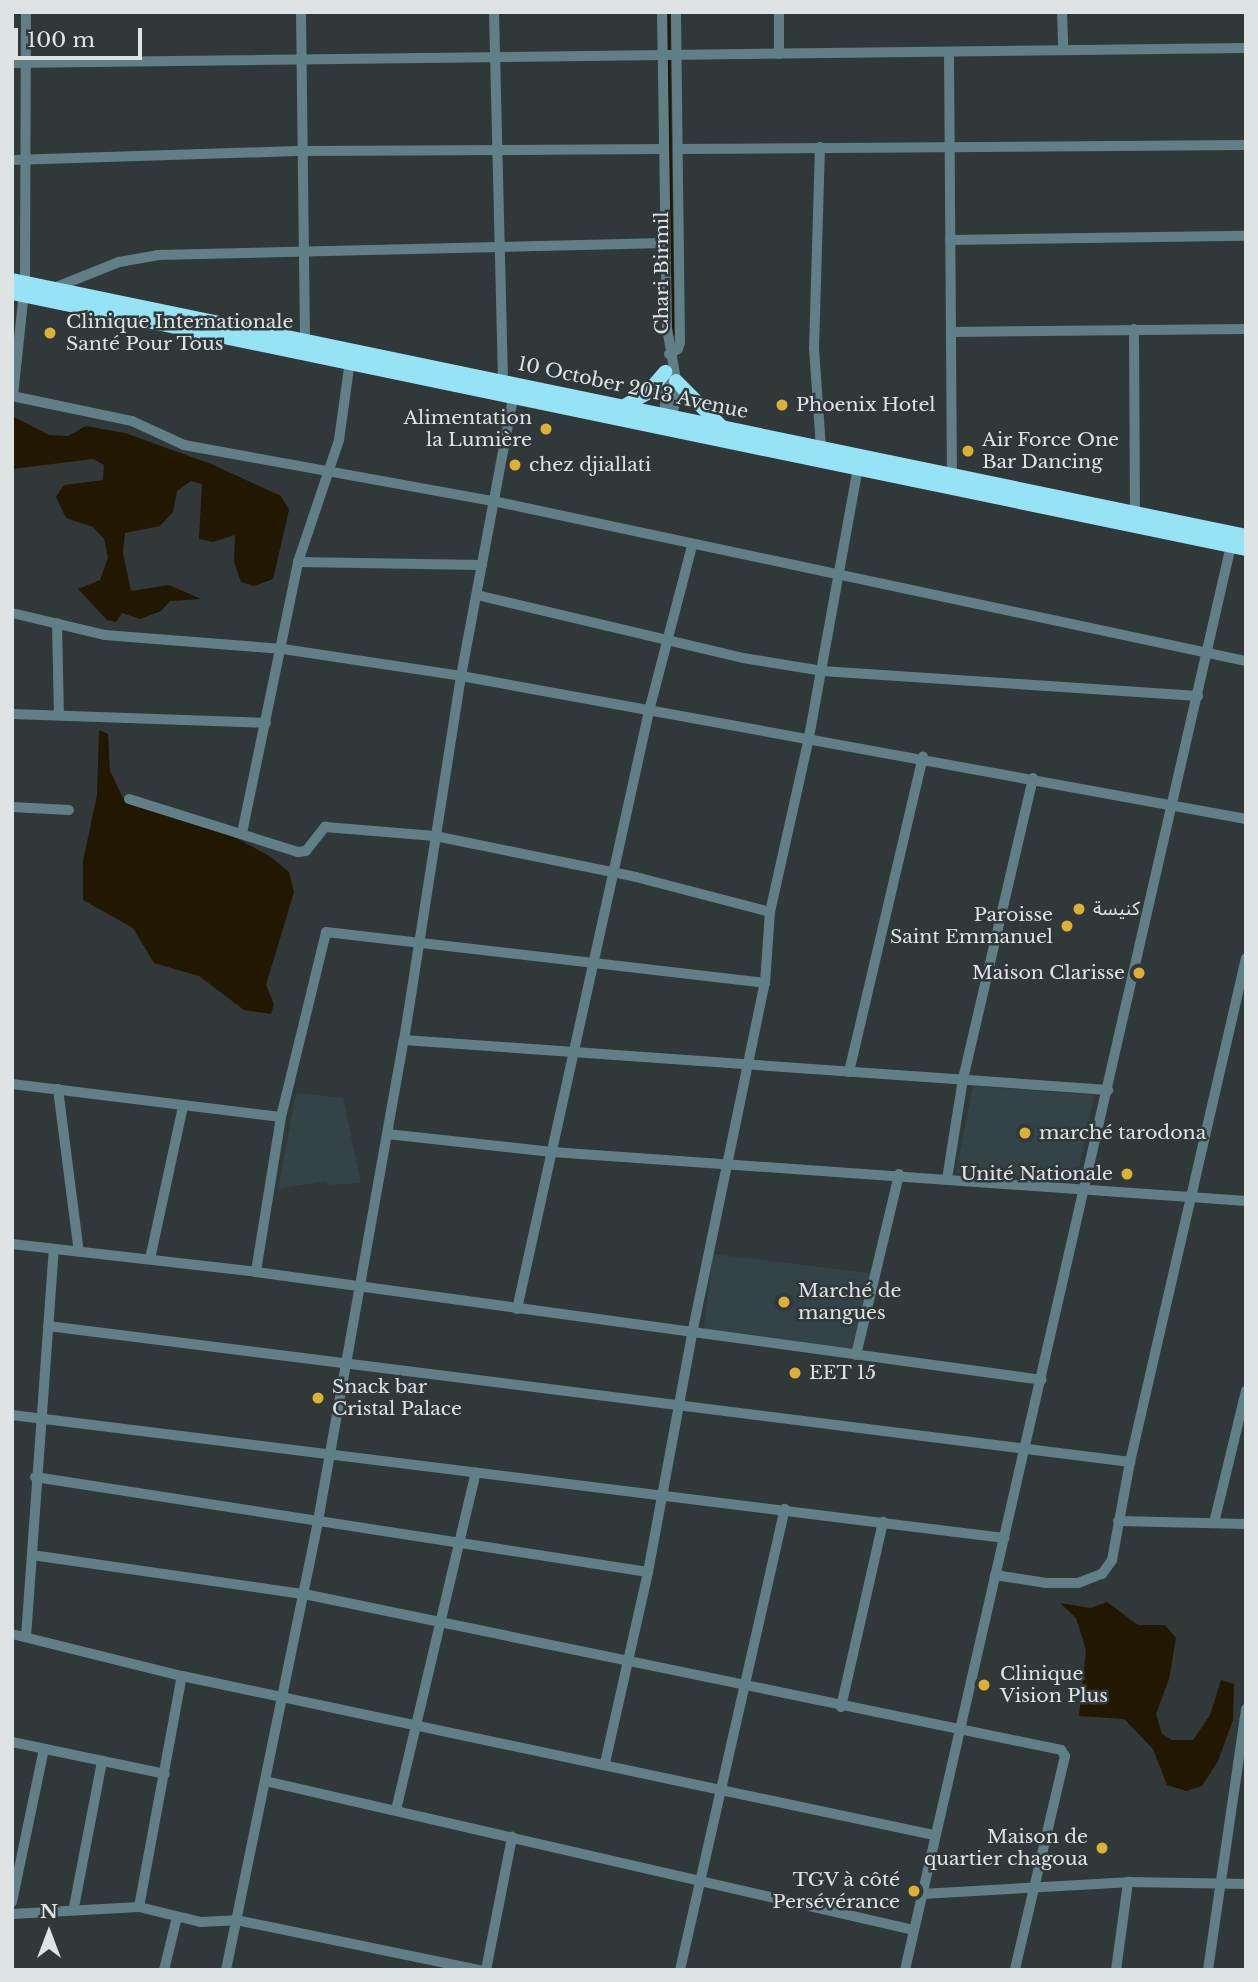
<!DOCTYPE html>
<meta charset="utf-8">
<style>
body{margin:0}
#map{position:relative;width:1258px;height:1982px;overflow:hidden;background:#30383a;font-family:"Libre Baskerville","Noto Sans Arabic",serif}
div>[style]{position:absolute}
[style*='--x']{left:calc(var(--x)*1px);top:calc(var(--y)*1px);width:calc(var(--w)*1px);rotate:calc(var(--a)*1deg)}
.built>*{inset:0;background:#344347;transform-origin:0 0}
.water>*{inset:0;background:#221700}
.stream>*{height:2.5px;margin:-1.25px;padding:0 1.25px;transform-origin:1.25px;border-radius:1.25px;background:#221700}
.minor>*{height:10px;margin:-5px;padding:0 5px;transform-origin:5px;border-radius:5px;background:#617f86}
.highway>*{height:14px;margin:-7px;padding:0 7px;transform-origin:7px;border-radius:7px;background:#96e3f5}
.dots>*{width:19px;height:19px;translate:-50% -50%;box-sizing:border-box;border:4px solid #30383a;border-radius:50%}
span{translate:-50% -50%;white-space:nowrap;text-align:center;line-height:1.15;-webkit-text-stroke:5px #30383a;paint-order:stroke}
.street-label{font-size:19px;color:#dee3e4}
.poi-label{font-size:19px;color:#dee3e4}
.left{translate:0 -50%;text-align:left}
.right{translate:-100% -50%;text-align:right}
.frame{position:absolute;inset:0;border:14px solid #dee3e4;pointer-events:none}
.north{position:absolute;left:14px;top:1898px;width:70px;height:70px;-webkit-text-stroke:5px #30383a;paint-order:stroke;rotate:0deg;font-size:19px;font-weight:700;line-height:28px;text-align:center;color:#dee3e4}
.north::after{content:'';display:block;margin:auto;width:24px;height:32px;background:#dee3e4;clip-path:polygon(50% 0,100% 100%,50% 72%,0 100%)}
.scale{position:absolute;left:14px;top:28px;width:128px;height:32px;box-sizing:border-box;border:4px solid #dee3e4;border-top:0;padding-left:9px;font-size:21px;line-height:24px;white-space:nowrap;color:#dee3e4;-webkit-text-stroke:5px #30383a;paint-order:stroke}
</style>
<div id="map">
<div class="built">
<i style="clip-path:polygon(973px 1086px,1094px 1095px,1077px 1179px,956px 1172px)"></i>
<i style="clip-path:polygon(296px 1093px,343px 1098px,361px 1183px,331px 1185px,325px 1181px,278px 1189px)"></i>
<i style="left:713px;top:1254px;width:160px;height:78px;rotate:7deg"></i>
</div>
<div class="water">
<i style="clip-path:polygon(12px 416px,49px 435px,68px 436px,86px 426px,125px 433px,211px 464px,281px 496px,289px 510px,273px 579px,254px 586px,241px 582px,234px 562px,235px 535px,213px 542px,199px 539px,202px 484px,191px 481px,177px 491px,173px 512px,160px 526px,125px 533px,123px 553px,131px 591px,169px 585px,201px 599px,170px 601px,161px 611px,140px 619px,122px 613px,116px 622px,107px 620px,78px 589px,100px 580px,108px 558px,104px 539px,93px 527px,66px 518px,56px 497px,64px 485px,103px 480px,104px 465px,93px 459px,12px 469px)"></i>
<i style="clip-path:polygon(99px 730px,108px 734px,110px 771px,123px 798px,214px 826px,271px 857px,289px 872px,294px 892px,266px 985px,274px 1004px,271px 1014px,244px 1010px,199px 976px,154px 963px,133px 928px,83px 900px,83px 861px,97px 795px)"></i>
<i style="clip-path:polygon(1107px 1602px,1138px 1625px,1165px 1625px,1176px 1638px,1169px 1679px,1156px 1714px,1162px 1734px,1172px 1740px,1193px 1740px,1210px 1715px,1221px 1680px,1234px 1684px,1233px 1720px,1218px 1761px,1202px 1786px,1186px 1791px,1167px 1785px,1153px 1749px,1124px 1719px,1079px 1716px,1086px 1650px,1076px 1618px,1060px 1603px,1090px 1608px)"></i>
</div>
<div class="stream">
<i style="--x:669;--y:12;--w:39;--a:90"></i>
<i style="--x:669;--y:58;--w:276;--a:89.2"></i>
</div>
<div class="minor">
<i style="--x:301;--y:12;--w:332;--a:89.3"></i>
<i style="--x:494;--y:12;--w:368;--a:88.6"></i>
<i style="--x:662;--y:12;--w:316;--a:89.1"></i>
<i style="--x:667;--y:328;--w:65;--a:80.2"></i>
<i style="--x:678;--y:392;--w:30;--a:105"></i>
<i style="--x:1062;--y:12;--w:38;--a:88"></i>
<i style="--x:949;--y:52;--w:423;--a:89.6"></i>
<i style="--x:779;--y:54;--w:42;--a:-90"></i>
<i style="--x:12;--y:63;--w:1234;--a:-0.7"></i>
<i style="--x:820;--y:147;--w:201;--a:91.7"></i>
<i style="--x:814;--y:348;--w:100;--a:86"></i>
<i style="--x:678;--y:149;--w:568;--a:-0.4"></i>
<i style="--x:12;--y:160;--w:291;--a:-1.8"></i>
<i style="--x:303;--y:151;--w:361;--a:-0.3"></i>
<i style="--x:950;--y:240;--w:296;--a:-0.8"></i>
<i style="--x:54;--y:288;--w:70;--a:-21.8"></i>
<i style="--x:119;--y:262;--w:39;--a:-10"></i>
<i style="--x:157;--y:255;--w:508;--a:-1.35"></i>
<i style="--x:1134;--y:329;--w:184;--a:89.7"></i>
<i style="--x:951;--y:332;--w:295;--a:-0.6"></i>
<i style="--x:669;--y:354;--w:10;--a:-29"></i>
<i style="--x:678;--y:349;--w:7;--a:-74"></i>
<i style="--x:680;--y:342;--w:330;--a:-90.7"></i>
<i style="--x:665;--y:372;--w:47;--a:90"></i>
<i style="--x:12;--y:396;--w:123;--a:11.8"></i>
<i style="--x:132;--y:421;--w:57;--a:24.8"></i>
<i style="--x:184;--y:445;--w:314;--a:10.3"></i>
<i style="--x:493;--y:501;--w:770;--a:12"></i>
<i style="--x:13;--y:396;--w:115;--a:-84"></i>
<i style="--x:25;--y:282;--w:270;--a:-89.8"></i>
<i style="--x:298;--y:562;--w:184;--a:0.9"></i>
<i style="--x:477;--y:595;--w:273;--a:13.3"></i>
<i style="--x:743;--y:658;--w:80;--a:9.3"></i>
<i style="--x:822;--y:671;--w:377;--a:3.8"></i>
<i style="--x:12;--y:613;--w:96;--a:13.3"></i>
<i style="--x:105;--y:635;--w:179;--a:4.5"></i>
<i style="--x:283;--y:649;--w:180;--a:8.6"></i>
<i style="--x:461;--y:676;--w:798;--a:10.32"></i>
<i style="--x:57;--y:623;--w:92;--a:88.8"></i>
<i style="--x:12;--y:714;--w:254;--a:2"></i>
<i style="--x:129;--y:799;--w:177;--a:17.4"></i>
<i style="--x:298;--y:852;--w:8;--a:-7"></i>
<i style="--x:306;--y:851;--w:31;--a:-52"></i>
<i style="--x:325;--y:827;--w:110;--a:4.7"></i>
<i style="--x:435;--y:836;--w:205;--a:11.5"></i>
<i style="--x:636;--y:877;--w:138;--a:14.6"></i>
<i style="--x:12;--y:807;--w:57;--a:3"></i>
<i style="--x:242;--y:833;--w:277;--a:-78.3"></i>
<i style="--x:298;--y:562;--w:129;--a:-71.4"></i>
<i style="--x:339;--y:440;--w:80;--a:-82.1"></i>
<i style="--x:404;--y:1040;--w:706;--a:4.06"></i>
<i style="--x:849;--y:1072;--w:324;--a:-76.8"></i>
<i style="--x:12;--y:1084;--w:271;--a:7"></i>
<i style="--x:281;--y:1117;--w:157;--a:99.2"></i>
<i style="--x:58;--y:1089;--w:164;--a:82.7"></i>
<i style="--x:281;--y:1117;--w:190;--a:-76.3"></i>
<i style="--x:326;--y:932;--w:442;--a:6.6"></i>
<i style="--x:387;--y:1134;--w:166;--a:6.2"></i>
<i style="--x:552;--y:1152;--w:696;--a:4.04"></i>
<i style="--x:947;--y:1179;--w:101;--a:-80.9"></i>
<i style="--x:963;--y:1079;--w:309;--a:-76.9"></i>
<i style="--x:12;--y:1244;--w:246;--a:6.5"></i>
<i style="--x:256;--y:1272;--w:793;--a:7.82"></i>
<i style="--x:150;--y:1259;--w:157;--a:-77.8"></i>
<i style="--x:517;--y:1309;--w:612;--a:-77.55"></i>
<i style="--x:649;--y:711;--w:171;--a:-75.4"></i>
<i style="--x:48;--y:1326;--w:1091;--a:7.16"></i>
<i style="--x:856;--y:1355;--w:186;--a:-76.6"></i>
<i style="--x:12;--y:1415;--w:1000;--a:7.07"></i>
<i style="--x:35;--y:1477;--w:620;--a:8.81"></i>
<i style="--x:1118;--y:1521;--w:128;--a:1.3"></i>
<i style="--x:1214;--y:1523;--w:136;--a:-76.4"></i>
<i style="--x:32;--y:1555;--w:275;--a:8.2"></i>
<i style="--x:304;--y:1594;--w:773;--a:11.64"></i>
<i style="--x:1061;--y:1750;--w:7;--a:56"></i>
<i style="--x:1065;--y:1756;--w:220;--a:103.2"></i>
<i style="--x:995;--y:1575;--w:52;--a:8.9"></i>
<i style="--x:1046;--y:1583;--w:32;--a:0"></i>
<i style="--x:1078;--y:1583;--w:26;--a:-21"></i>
<i style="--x:1102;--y:1574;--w:17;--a:-54"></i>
<i style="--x:1112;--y:1560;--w:100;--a:-79.6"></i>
<i style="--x:1130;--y:1462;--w:517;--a:-77.04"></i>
<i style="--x:12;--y:1634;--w:175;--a:13.9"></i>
<i style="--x:182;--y:1676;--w:769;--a:11.94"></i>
<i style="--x:26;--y:1637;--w:389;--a:-85.9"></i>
<i style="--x:841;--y:1707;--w:190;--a:-77.2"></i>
<i style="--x:12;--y:1742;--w:156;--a:11.8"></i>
<i style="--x:605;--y:1763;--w:196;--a:-77.3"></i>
<i style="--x:648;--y:1572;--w:242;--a:-79.5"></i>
<i style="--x:692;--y:1334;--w:359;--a:-78.3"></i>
<i style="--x:765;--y:983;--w:71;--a:-86"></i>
<i style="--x:770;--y:912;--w:179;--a:-77.4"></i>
<i style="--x:809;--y:737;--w:279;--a:-79.7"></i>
<i style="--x:265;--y:1781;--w:666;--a:12.93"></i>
<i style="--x:396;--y:1810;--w:347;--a:-76.7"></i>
<i style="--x:922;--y:1894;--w:206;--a:-3.3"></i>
<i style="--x:1128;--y:1882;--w:118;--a:1"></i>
<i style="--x:12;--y:1902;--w:156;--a:-78.2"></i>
<i style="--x:74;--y:1907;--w:149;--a:-79.1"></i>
<i style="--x:139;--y:1907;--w:235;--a:-79.5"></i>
<i style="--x:12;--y:1914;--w:127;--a:-3.2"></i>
<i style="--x:139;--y:1907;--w:64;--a:13.6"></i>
<i style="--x:201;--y:1922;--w:35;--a:-3"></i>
<i style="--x:236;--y:1920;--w:249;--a:11.6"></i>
<i style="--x:164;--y:1970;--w:55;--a:-76.2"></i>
<i style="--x:226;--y:1970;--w:458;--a:-78.4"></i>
<i style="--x:318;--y:1521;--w:489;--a:-79.9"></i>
<i style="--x:404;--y:1040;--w:368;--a:-81.1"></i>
<i style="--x:461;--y:676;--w:287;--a:-79.4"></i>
<i style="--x:486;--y:1970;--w:136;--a:-78.9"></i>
<i style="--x:680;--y:1970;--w:473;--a:-77.2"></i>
<i style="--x:905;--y:1970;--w:1466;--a:-77.11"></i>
<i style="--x:1116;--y:1970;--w:89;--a:-82.2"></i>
<i style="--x:1208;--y:1970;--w:264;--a:-81.7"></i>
</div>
<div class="highway">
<i style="--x:12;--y:280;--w:1260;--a:11.72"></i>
<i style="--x:12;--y:293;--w:1260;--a:11.72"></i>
<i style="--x:676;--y:381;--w:62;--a:45"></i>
<i style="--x:624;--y:406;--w:26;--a:-29"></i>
<i style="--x:647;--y:393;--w:28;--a:-49"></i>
</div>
<div class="dots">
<i style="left:50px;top:333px;background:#ddb133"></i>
<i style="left:782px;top:405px;background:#ddb133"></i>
<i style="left:546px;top:429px;background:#ddb133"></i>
<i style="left:968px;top:451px;background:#ddb133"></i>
<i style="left:515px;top:465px;background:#ddb133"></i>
<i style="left:1079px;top:909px;background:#ddb133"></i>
<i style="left:1067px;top:926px;background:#ddb133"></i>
<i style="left:1139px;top:973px;background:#ddb133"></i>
<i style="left:1025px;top:1133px;background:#ddb133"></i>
<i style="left:1127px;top:1174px;background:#ddb133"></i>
<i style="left:784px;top:1302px;background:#ddb133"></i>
<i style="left:795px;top:1373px;background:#ddb133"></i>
<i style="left:318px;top:1398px;background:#ddb133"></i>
<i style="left:984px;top:1685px;background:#ddb133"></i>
<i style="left:1102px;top:1848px;background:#ddb133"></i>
<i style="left:914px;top:1891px;background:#ddb133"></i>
</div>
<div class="street-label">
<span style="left:662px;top:273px;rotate:-90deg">Chari Birmil</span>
<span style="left:633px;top:388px;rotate:12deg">10 October 2013 Avenue</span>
</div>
<div class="poi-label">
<span class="left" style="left:66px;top:333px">Clinique Internationale<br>Santé Pour Tous</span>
<span class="left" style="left:796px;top:405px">Phoenix Hotel</span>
<span class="right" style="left:532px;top:429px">Alimentation<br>la Lumière</span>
<span class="left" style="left:982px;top:451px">Air Force One<br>Bar Dancing</span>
<span class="left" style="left:529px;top:465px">chez djiallati</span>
<span class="left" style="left:1093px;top:909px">كنيسة</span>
<span class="right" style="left:1053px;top:926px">Paroisse<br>Saint Emmanuel</span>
<span class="right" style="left:1125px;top:973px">Maison Clarisse</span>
<span class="left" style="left:1039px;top:1133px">marché tarodona</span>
<span class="right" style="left:1113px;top:1174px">Unité Nationale</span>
<span class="left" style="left:798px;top:1302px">Marché de<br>mangues</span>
<span class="left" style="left:809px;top:1373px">EET 15</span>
<span class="left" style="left:332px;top:1398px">Snack bar<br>Cristal Palace</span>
<span class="left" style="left:1000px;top:1685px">Clinique<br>Vision Plus</span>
<span class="right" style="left:1088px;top:1848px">Maison de<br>quartier chagoua</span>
<span class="right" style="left:900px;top:1891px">TGV à côté<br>Persévérance</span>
</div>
<div class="frame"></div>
<div class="north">N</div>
<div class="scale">100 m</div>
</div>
